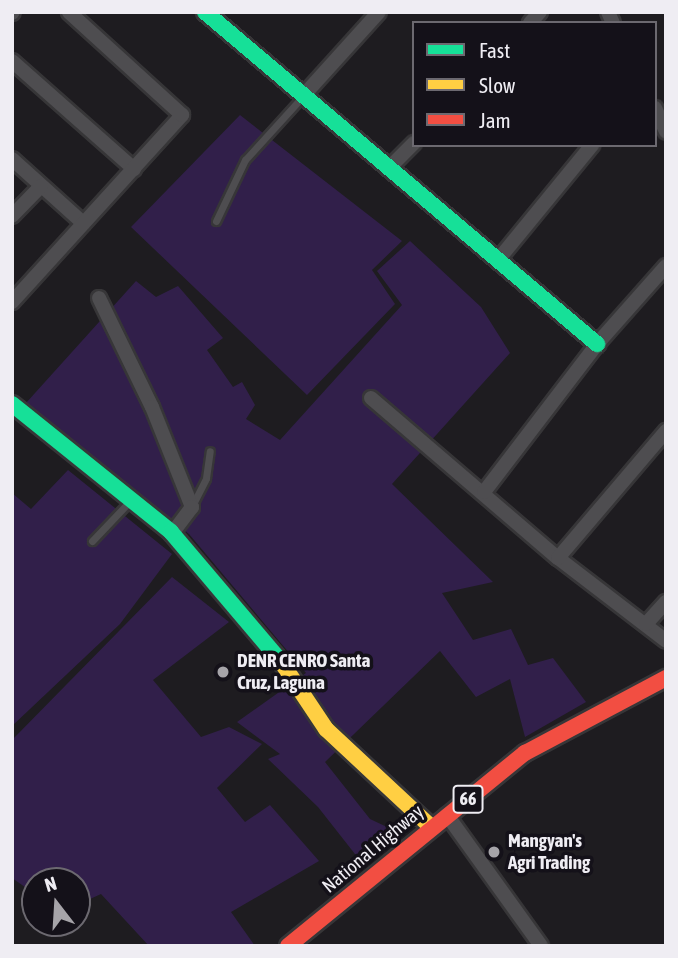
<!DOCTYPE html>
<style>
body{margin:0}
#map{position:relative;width:678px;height:958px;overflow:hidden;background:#1e1c20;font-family:"Asap Condensed",sans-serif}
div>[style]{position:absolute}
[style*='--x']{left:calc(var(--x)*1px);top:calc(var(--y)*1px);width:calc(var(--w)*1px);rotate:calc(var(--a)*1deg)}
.green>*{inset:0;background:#311f4a}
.roads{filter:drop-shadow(2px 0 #373638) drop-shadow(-2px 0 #373638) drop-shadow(0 2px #373638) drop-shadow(0 -2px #373638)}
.lane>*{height:7px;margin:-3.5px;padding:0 3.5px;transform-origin:3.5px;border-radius:3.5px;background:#4e4d50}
.street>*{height:14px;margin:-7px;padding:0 7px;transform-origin:7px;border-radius:7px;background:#4e4d50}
.fast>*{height:16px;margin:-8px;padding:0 8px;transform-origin:8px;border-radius:8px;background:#16e098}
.slow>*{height:16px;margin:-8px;padding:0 8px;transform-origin:8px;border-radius:8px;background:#ffcf43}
.jam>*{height:16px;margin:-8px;padding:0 8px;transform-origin:8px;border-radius:8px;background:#f24e42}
.dots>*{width:19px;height:19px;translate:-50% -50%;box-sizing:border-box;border:4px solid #141119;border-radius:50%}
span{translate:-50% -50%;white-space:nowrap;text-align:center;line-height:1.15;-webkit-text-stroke:7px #141119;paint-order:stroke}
.shield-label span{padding:2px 5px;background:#141119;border:2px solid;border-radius:5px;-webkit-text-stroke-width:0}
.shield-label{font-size:18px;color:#efedf3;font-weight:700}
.poi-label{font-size:19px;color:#efedf3;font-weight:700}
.left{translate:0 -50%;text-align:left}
.street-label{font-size:19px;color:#efedf3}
.frame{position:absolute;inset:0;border:14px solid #efedf3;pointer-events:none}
.legend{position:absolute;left:412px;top:21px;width:245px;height:126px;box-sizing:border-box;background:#141119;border:2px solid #6c6970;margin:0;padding:9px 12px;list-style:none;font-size:21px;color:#efedf3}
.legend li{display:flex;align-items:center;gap:14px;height:35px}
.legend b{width:35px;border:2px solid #6c6970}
.north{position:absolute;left:21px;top:867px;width:70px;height:70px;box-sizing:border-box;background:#141119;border:2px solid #6c6970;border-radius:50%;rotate:343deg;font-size:19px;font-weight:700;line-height:28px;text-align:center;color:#efedf3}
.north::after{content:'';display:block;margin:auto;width:24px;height:32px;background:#a6a4a9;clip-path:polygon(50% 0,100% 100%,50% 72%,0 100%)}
</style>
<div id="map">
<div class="green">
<i style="clip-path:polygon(240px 115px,402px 241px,372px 270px,395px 304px,307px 395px,131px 227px)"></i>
<i style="clip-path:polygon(410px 241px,481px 307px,510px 353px,392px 484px,493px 582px,442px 593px,473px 640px,511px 629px,528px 665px,553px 658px,586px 702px,525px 737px,510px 679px,476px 697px,440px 651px,325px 762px,370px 819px,404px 835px,362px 863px,318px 807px,268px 759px,280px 754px,237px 722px,306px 673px,189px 534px,26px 403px,136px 281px,156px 297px,178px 286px,223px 338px,207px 350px,233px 387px,242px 382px,255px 405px,246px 419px,280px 440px,402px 305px,377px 271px)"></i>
<i style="clip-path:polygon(68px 470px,172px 554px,120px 624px,12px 726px,12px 493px,31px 509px)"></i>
<i style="clip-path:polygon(172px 577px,229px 622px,153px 680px,201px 737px,229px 727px,262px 744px,217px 788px,245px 822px,270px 805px,319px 861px,231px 912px,255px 946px,149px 946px,101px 894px,77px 905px,77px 881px,35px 881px,35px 894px,12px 878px,12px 740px)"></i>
</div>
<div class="roads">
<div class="lane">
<i style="--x:216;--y:221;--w:68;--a:-64.6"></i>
<i style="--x:245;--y:160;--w:86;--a:-47.8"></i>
<i style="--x:192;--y:506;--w:31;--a:-63"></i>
<i style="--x:206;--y:478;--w:27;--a:-82"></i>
<i style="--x:92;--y:541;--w:55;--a:-46.5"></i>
</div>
<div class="street">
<i style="--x:608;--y:12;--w:12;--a:66"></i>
<i style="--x:12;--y:13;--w:1;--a:-45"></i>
<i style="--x:530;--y:23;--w:15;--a:-48"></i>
<i style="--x:12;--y:61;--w:163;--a:41.5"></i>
<i style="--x:303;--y:96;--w:113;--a:-47.9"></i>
<i style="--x:655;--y:108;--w:26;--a:65"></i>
<i style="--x:12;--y:159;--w:96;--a:42"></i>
<i style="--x:390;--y:167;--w:34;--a:-45"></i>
<i style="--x:12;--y:216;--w:42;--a:-46"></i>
<i style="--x:498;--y:260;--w:149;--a:-50.7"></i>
<i style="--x:99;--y:298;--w:121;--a:64.1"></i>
<i style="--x:152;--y:407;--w:108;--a:68.2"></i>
<i style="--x:192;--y:507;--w:34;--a:127"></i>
<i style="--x:12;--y:302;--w:253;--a:-47.7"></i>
<i style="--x:182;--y:115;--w:153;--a:-137.7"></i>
<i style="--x:371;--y:398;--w:246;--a:40.6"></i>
<i style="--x:558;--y:558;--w:136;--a:37.5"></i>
<i style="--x:484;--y:492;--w:186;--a:-52.6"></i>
<i style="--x:597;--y:344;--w:104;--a:-48.5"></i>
<i style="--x:558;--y:558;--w:167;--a:-49.6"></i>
<i style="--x:646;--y:624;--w:30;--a:-48"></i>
<i style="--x:447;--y:815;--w:161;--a:54.3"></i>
</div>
<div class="fast">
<i style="--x:205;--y:12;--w:514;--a:40.26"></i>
<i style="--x:12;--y:404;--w:204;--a:38.8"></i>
<i style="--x:171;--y:532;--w:172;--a:49.7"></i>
</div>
<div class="slow">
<i style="--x:282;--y:663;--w:79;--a:56.3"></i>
<i style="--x:326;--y:729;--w:145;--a:43"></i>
</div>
<div class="jam">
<i style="--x:288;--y:946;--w:306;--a:-39.2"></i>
<i style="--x:525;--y:753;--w:160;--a:-28"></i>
</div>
</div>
<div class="dots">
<i style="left:223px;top:672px;background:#a6a4a9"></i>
<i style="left:494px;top:852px;background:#a6a4a9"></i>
</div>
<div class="shield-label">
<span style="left:468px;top:799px">66</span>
</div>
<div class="poi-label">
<span class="left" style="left:237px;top:672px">DENR CENRO Santa<br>Cruz, Laguna</span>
<span class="left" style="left:508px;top:852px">Mangyan's<br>Agri Trading</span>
</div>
<div class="street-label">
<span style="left:373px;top:849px;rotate:-40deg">National Highway</span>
</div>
<div class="frame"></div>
<ul class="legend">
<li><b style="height:9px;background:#16e098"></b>Fast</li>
<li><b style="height:9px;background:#ffcf43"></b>Slow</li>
<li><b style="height:9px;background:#f24e42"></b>Jam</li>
</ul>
<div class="north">N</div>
</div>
